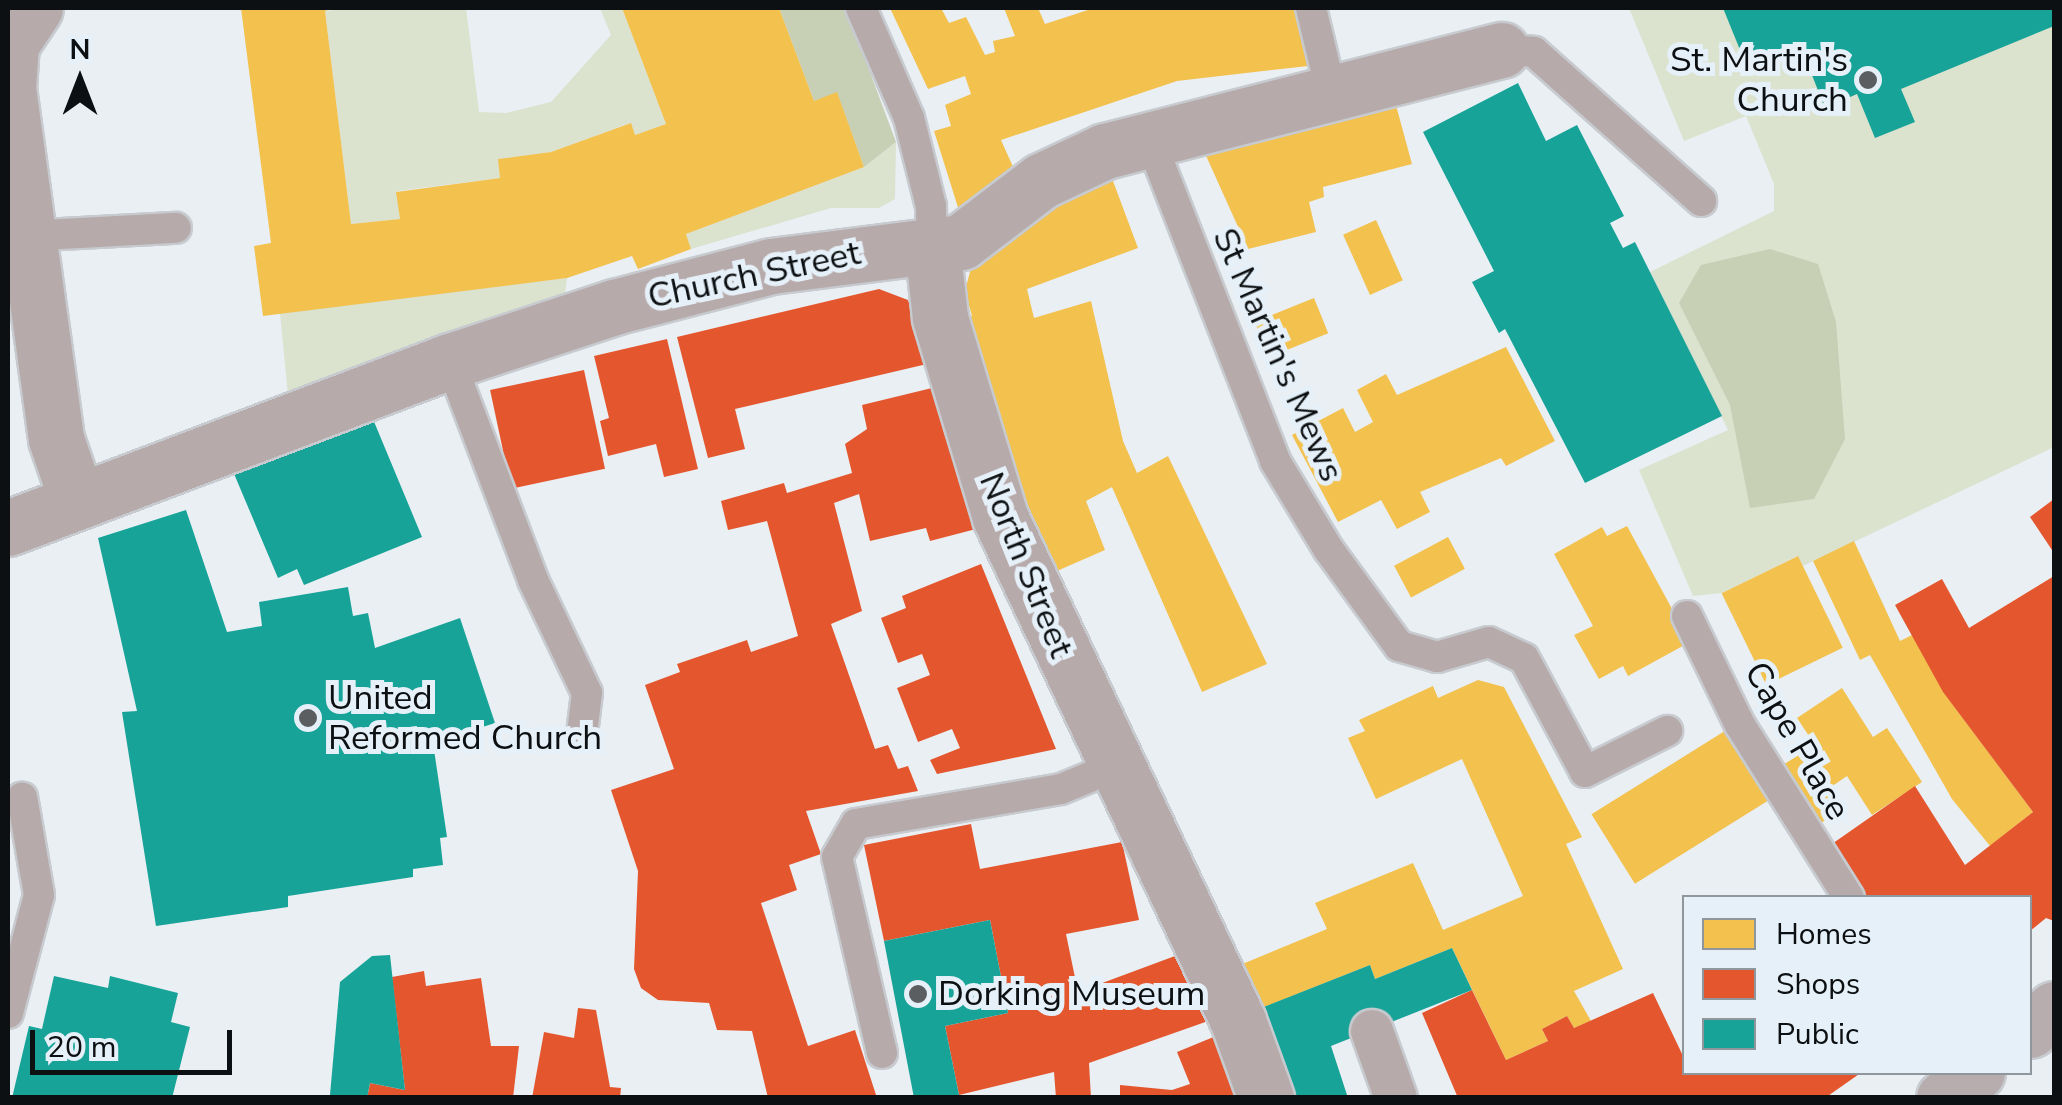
<!DOCTYPE html>
<style>
body{margin:0}
#map{position:relative;width:2062px;height:1105px;overflow:hidden;background:#eaeff4;font-family:"Nunito Sans",sans-serif}
div>[style]{position:absolute}
[style*='--x']{left:calc(var(--x)*1px);top:calc(var(--y)*1px);width:calc(var(--w)*1px);rotate:calc(var(--a)*1deg)}
.green>*{inset:0;background:#dbe2ce}
.forest>*{inset:0;background:#c7cfb5}
.homes>*{inset:0;background:#f2c14e;transform-origin:0 0}
.shops>*{inset:0;background:#e4572e;transform-origin:0 0}
.public>*{inset:0;background:#17a398}
.roads{filter:drop-shadow(2px 0 #c7cbcf) drop-shadow(-2px 0 #c7cbcf) drop-shadow(0 2px #c7cbcf) drop-shadow(0 -2px #c7cbcf)}
.service>*{height:30px;margin:-15px;padding:0 15px;transform-origin:15px;border-radius:15px;background:#b7aaab}
.pedestrian>*{height:42px;margin:-21px;padding:0 21px;transform-origin:21px;border-radius:21px;background:#b7aaab}
.minor>*{height:55px;margin:-27.5px;padding:0 27.5px;transform-origin:27.5px;border-radius:27.5px;background:#b7aaab}
.primary>*{height:55px;margin:-27.5px;padding:0 27.5px;transform-origin:27.5px;border-radius:27.5px;background:#b7acae}
.dots>*{width:28px;height:28px;translate:-50% -50%;box-sizing:border-box;border:5px solid #e6f0f8;border-radius:50%}
span{translate:-50% -50%;white-space:nowrap;text-align:center;line-height:1.15;-webkit-text-stroke:10px #e6f0f8;paint-order:stroke}
.poi-label{font-size:35px;color:#0c1012}
.right{translate:-100% -50%;text-align:right}
.left{translate:0 -50%;text-align:left}
.street-label{font-size:35px;color:#0c1012}
.frame{position:absolute;inset:0;border:10px solid #0c1012;pointer-events:none}
.legend{position:absolute;left:1682px;top:895px;width:350px;height:180px;box-sizing:border-box;background:#e6f0f8;border:2px solid #8f969c;margin:0;padding:12px 18px;list-style:none;font-size:30px;color:#0c1012}
.legend li{display:flex;align-items:center;gap:20px;height:50px}
.legend b{width:50px;border:2px solid #8f969c}
.north{position:absolute;left:30px;top:30px;width:100px;height:100px;-webkit-text-stroke:8px #e6f0f8;paint-order:stroke;rotate:0deg;font-size:28px;font-weight:700;line-height:40px;text-align:center;color:#0c1012}
.north::after{content:'';display:block;margin:auto;width:35px;height:45px;background:#0c1012;clip-path:polygon(50% 0,100% 100%,50% 72%,0 100%)}
.scale{position:absolute;left:30px;top:1030px;width:202px;height:45px;box-sizing:border-box;border:5px solid #0c1012;border-top:0;padding-left:12px;font-size:30px;line-height:35px;white-space:nowrap;color:#0c1012;-webkit-text-stroke:8px #e6f0f8;paint-order:stroke}
</style>
<div id="map">
<div class="green">
<i style="clip-path:polygon(355px 8px,466px 8px,479px 112px,506px 113px,551px 102px,611px 35px,600px 8px,622px 8px,666px 124px,635px 135px,630px 123px,551px 152px,499px 159px,500px 178px,397px 191px,400px 219px,351px 224px,325px 11px)"></i>
<i style="clip-path:polygon(1629px 8px,2054px 8px,2054px 447px,1803px 566px,1797px 556px,1722px 593px,1693px 596px,1639px 470px,1728px 430px,1650px 272px,1774px 211px,1774px 184px,1746px 116px,1684px 141px)"></i>
<i style="clip-path:polygon(896px 142px,895px 199px,879px 208px,831px 208px,691px 249px,686px 234px,864px 167px)"></i>
<i style="clip-path:polygon(567px 278px,564px 302px,288px 395px,280px 313px)"></i>
</div>
<div class="forest">
<i style="clip-path:polygon(779px 8px,846px 8px,896px 142px,864px 167px,837px 93px,814px 101px)"></i>
<i style="clip-path:polygon(1770px 249px,1818px 264px,1836px 322px,1845px 439px,1814px 499px,1750px 508px,1730px 405px,1679px 303px,1701px 265px)"></i>
</div>
<div class="homes">
<i style="clip-path:polygon(241px 8px,333px 8px,325px 11px,351px 224px,400px 219px,396px 192px,500px 178px,498px 159px,551px 152px,631px 123px,635px 135px,666px 124px,622px 8px,779px 8px,814px 101px,837px 92px,864px 167px,686px 234px,691px 249px,638px 269px,632px 256px,567px 278px,263px 316px,254px 246px,271px 243px)"></i>
<i style="clip-path:polygon(890px 8px,941px 8px,949px 23px,966px 17px,985px 55px,995px 52px,993px 41px,1015px 36px,1004px 8px,1038px 8px,1045px 24px,1094px 8px,1300px 8px,1308px 66px,1177px 81px,1001px 140px,1014px 169px,961px 217px,934px 131px,951px 126px,945px 105px,971px 94px,965px 76px,928px 89px)"></i>
<i style="clip-path:polygon(1394px 98px,1412px 164px,1323px 187px,1324px 197px,1309px 202px,1316px 232px,1248px 249px,1203px 149px)"></i>
<i style="clip-path:polygon(1110px 173px,1138px 248px,1027px 289px,1034px 318px,1091px 301px,1123px 441px,1137px 473px,1168px 456px,1267px 664px,1202px 692px,1112px 487px,1086px 501px,1105px 550px,1050px 574px,1026px 534px,961px 319px,972px 316px,965px 291px,971px 268px,995px 238px)"></i>
<i style="left:1376px;top:220px;width:66px;height:36px;rotate:66deg"></i>
<i style="left:1314px;top:298px;width:38px;height:64px;rotate:68deg"></i>
<i style="clip-path:polygon(1506px 347px,1555px 441px,1506px 466px,1501px 458px,1420px 492px,1430px 512px,1397px 529px,1381px 500px,1338px 522px,1292px 435px,1343px 408px,1355px 432px,1373px 422px,1357px 390px,1386px 374px,1397px 395px)"></i>
<i style="clip-path:polygon(1627px 526px,1690px 642px,1628px 676px,1623px 666px,1599px 679px,1574px 635px,1593px 626px,1554px 554px,1602px 527px,1607px 536px)"></i>
<i style="left:1448px;top:537px;width:36px;height:61px;rotate:62deg"></i>
<i style="clip-path:polygon(1854px 541px,1900px 641px,1912px 635px,1944px 693px,2033px 812px,1990px 846px,1952px 799px,1870px 655px,1860px 660px,1813px 561px)"></i>
<i style="left:1798px;top:556px;width:102px;height:85px;rotate:64deg"></i>
<i style="clip-path:polygon(1478px 680px,1504px 687px,1582px 837px,1566px 844px,1623px 969px,1574px 991px,1591px 1021px,1574px 1028px,1567px 1016px,1542px 1029px,1548px 1041px,1506px 1060px,1452px 948px,1375px 979px,1370px 965px,1257px 1010px,1240px 965px,1327px 929px,1315px 903px,1413px 863px,1443px 930px,1523px 896px,1462px 759px,1376px 799px,1348px 738px,1365px 731px,1359px 720px,1433px 686px,1438px 698px)"></i>
<i style="clip-path:polygon(1842px 688px,1873px 737px,1887px 728px,1922px 782px,1872px 815px,1847px 776px,1828px 789px,1842px 809px,1818px 825px,1781px 766px,1815px 745px,1797px 718px)"></i>
<i style="left:1728px;top:729px;width:82px;height:161px;rotate:58deg"></i>
</div>
<div class="shops">
<i style="clip-path:polygon(879px 289px,908px 300px,927px 364px,735px 409px,745px 449px,708px 458px,677px 337px)"></i>
<i style="clip-path:polygon(667px 339px,698px 469px,664px 477px,656px 444px,608px 456px,600px 421px,609px 418px,594px 356px)"></i>
<i style="left:584px;top:370px;width:101px;height:96px;rotate:78deg"></i>
<i style="clip-path:polygon(932px 388px,976px 529px,930px 541px,926px 528px,870px 541px,859px 494px,834px 503px,862px 611px,831px 624px,875px 749px,888px 745px,898px 769px,908px 766px,918px 791px,806px 811px,821px 854px,789px 865px,797px 890px,761px 903px,808px 1046px,855px 1030px,877px 1098px,768px 1098px,752px 1031px,717px 1030px,709px 1003px,658px 1000px,641px 988px,634px 969px,638px 871px,611px 790px,674px 769px,645px 685px,680px 672px,677px 664px,747px 640px,751px 652px,798px 636px,767px 521px,728px 530px,721px 501px,784px 483px,787px 493px,852px 473px,845px 444px,867px 429px,862px 405px)"></i>
<i style="clip-path:polygon(2054px 499px,2054px 553px,2030px 517px)"></i>
<i style="clip-path:polygon(981px 564px,1056px 749px,937px 774px,930px 760px,960px 748px,952px 729px,918px 742px,897px 688px,930px 675px,922px 654px,898px 663px,881px 618px,906px 608px,902px 596px)"></i>
<i style="clip-path:polygon(2054px 576px,2054px 921px,2046px 918px,2030px 931px,2030px 898px,1866px 898px,1829px 846px,1915px 786px,1965px 865px,2033px 812px,1943px 692px,1895px 605px,1942px 579px,1969px 628px)"></i>
<i style="clip-path:polygon(971px 824px,980px 869px,1122px 842px,1139px 920px,1066px 934px,1078px 992px,1183px 953px,1211px 1020px,1089px 1063px,1091px 1098px,1056px 1098px,1054px 1072px,959px 1095px,945px 1026px,1008px 1013px,990px 920px,884px 941px,864px 845px)"></i>
<i style="clip-path:polygon(424px 971px,426px 986px,481px 978px,491px 1046px,519px 1046px,513px 1098px,367px 1098px,370px 1083px,405px 1090px,392px 977px)"></i>
<i style="clip-path:polygon(1472px 990px,1506px 1060px,1548px 1041px,1542px 1029px,1567px 1016px,1574px 1028px,1653px 993px,1684px 1058px,1684px 1072px,1862px 1072px,1825px 1098px,1458px 1098px,1422px 1013px)"></i>
<i style="clip-path:polygon(578px 1008px,596px 1010px,610px 1087px,621px 1088px,620px 1098px,532px 1098px,544px 1032px,574px 1038px)"></i>
<i style="clip-path:polygon(1216px 1036px,1238px 1098px,1120px 1098px,1120px 1085px,1172px 1090px,1190px 1084px,1177px 1052px)"></i>
</div>
<div class="public">
<i style="clip-path:polygon(1723px 8px,2054px 8px,2054px 26px,1901px 89px,1915px 122px,1875px 138px,1857px 94px,1825px 108px,1802px 50px,1749px 72px)"></i>
<i style="clip-path:polygon(1518px 83px,1546px 141px,1577px 125px,1624px 216px,1610px 223px,1623px 248px,1635px 242px,1722px 416px,1585px 483px,1505px 329px,1499px 333px,1472px 282px,1494px 271px,1423px 132px)"></i>
<i style="clip-path:polygon(370px 412px,422px 537px,304px 585px,297px 569px,278px 578px,232px 469px)"></i>
<i style="clip-path:polygon(186px 510px,227px 632px,262px 626px,259px 602px,348px 587px,353px 616px,368px 613px,375px 648px,460px 618px,495px 723px,433px 743px,447px 837px,440px 838px,443px 865px,413px 869px,413px 877px,288px 896px,288px 907px,156px 926px,122px 712px,137px 711px,98px 538px)"></i>
<i style="clip-path:polygon(990px 920px,1008px 1013px,945px 1026px,959px 1095px,914px 1098px,884px 941px)"></i>
<i style="clip-path:polygon(1452px 948px,1472px 990px,1331px 1046px,1348px 1098px,1279px 1098px,1251px 1012px,1370px 965px,1375px 979px)"></i>
<i style="clip-path:polygon(390px 955px,405px 1090px,370px 1083px,367px 1098px,330px 1095px,340px 982px,372px 956px)"></i>
<i style="clip-path:polygon(54px 976px,108px 988px,110px 976px,178px 993px,171px 1022px,190px 1027px,172px 1098px,12px 1098px,29px 1026px,42px 1029px)"></i>
</div>
<div class="roads">
<div class="service">
<i style="--x:861;--y:8;--w:120;--a:66.4"></i>
<i style="--x:909;--y:118;--w:91;--a:76"></i>
<i style="--x:931;--y:206;--w:39;--a:89"></i>
<i style="--x:1311;--y:8;--w:85;--a:76.5"></i>
<i style="--x:1501;--y:50;--w:33;--a:3"></i>
<i style="--x:1534;--y:52;--w:224;--a:41.7"></i>
<i style="--x:1149;--y:137;--w:348;--a:68.7"></i>
<i style="--x:1275;--y:461;--w:104;--a:58.8"></i>
<i style="--x:1329;--y:550;--w:119;--a:53.9"></i>
<i style="--x:1399;--y:646;--w:40;--a:16"></i>
<i style="--x:1437;--y:657;--w:54;--a:-16.1"></i>
<i style="--x:1489;--y:642;--w:38;--a:25"></i>
<i style="--x:1524;--y:658;--w:129;--a:61.8"></i>
<i style="--x:1585;--y:772;--w:92;--a:-26.6"></i>
<i style="--x:26;--y:236;--w:150;--a:-3.1"></i>
<i style="--x:450;--y:361;--w:234;--a:69.2"></i>
<i style="--x:533;--y:580;--w:125;--a:64.5"></i>
<i style="--x:587;--y:693;--w:39;--a:97"></i>
<i style="--x:1687;--y:616;--w:121;--a:64.1"></i>
<i style="--x:1740;--y:725;--w:204;--a:57.8"></i>
<i style="--x:8;--y:1013;--w:122;--a:-75.3"></i>
<i style="--x:39;--y:895;--w:99;--a:-99.8"></i>
<i style="--x:882;--y:1053;--w:201;--a:-102.9"></i>
<i style="--x:837;--y:857;--w:38;--a:-60"></i>
<i style="--x:856;--y:824;--w:208;--a:-9.7"></i>
<i style="--x:1061;--y:789;--w:57;--a:-22.5"></i>
</div>
<div class="pedestrian">
<i style="--x:1372;--y:1031;--w:71;--a:70.3"></i>
</div>
<div class="minor">
<i style="--x:35;--y:8;--w:43;--a:123.7"></i>
<i style="--x:11;--y:44;--w:44;--a:93.9"></i>
<i style="--x:8;--y:88;--w:354;--a:82.2"></i>
<i style="--x:56;--y:439;--w:65;--a:71"></i>
<i style="--x:932;--y:245;--w:73;--a:83.7"></i>
<i style="--x:940;--y:318;--w:208;--a:73.2"></i>
<i style="--x:1000;--y:517;--w:557;--a:64.72"></i>
<i style="--x:1238;--y:1021;--w:82;--a:70"></i>
<i style="--x:8;--y:528;--w:472;--a:-20.7"></i>
<i style="--x:450;--y:361;--w:173;--a:-18.2"></i>
<i style="--x:614;--y:307;--w:162;--a:-14.6"></i>
<i style="--x:771;--y:266;--w:192;--a:-7.2"></i>
<i style="--x:961;--y:242;--w:101;--a:-37.3"></i>
<i style="--x:1041;--y:181;--w:71;--a:-25.1"></i>
<i style="--x:1105;--y:151;--w:409;--a:-14.3"></i>
</div>
<div class="primary">
<i style="--x:2030;--y:1030;--w:32;--a:-41"></i>
<i style="--x:1944;--y:1098;--w:42;--a:-38.2"></i>
</div>
</div>
<div class="dots">
<i style="left:1868px;top:80px;background:#5a5e61"></i>
<i style="left:308px;top:718px;background:#5a5e61"></i>
<i style="left:918px;top:994px;background:#5a5e61"></i>
</div>
<div class="poi-label">
<span class="right" style="left:1848px;top:80px">St. Martin's<br>Church</span>
<span class="left" style="left:328px;top:718px">United<br>Reformed Church</span>
<span class="left" style="left:938px;top:994px">Dorking Museum</span>
</div>
<div class="street-label">
<span style="left:754px;top:275px;rotate:-12deg">Church Street</span>
<span style="left:1278px;top:355px;rotate:66deg">St Martin's Mews</span>
<span style="left:1026px;top:565px;rotate:68deg">North Street</span>
<span style="left:1797px;top:741px;rotate:60deg">Cape Place</span>
</div>
<div class="frame"></div>
<ul class="legend">
<li><b style="height:28px;background:#f2c14e"></b>Homes</li>
<li><b style="height:28px;background:#e4572e"></b>Shops</li>
<li><b style="height:28px;background:#17a398"></b>Public</li>
</ul>
<div class="north">N</div>
<div class="scale">20 m</div>
</div>
